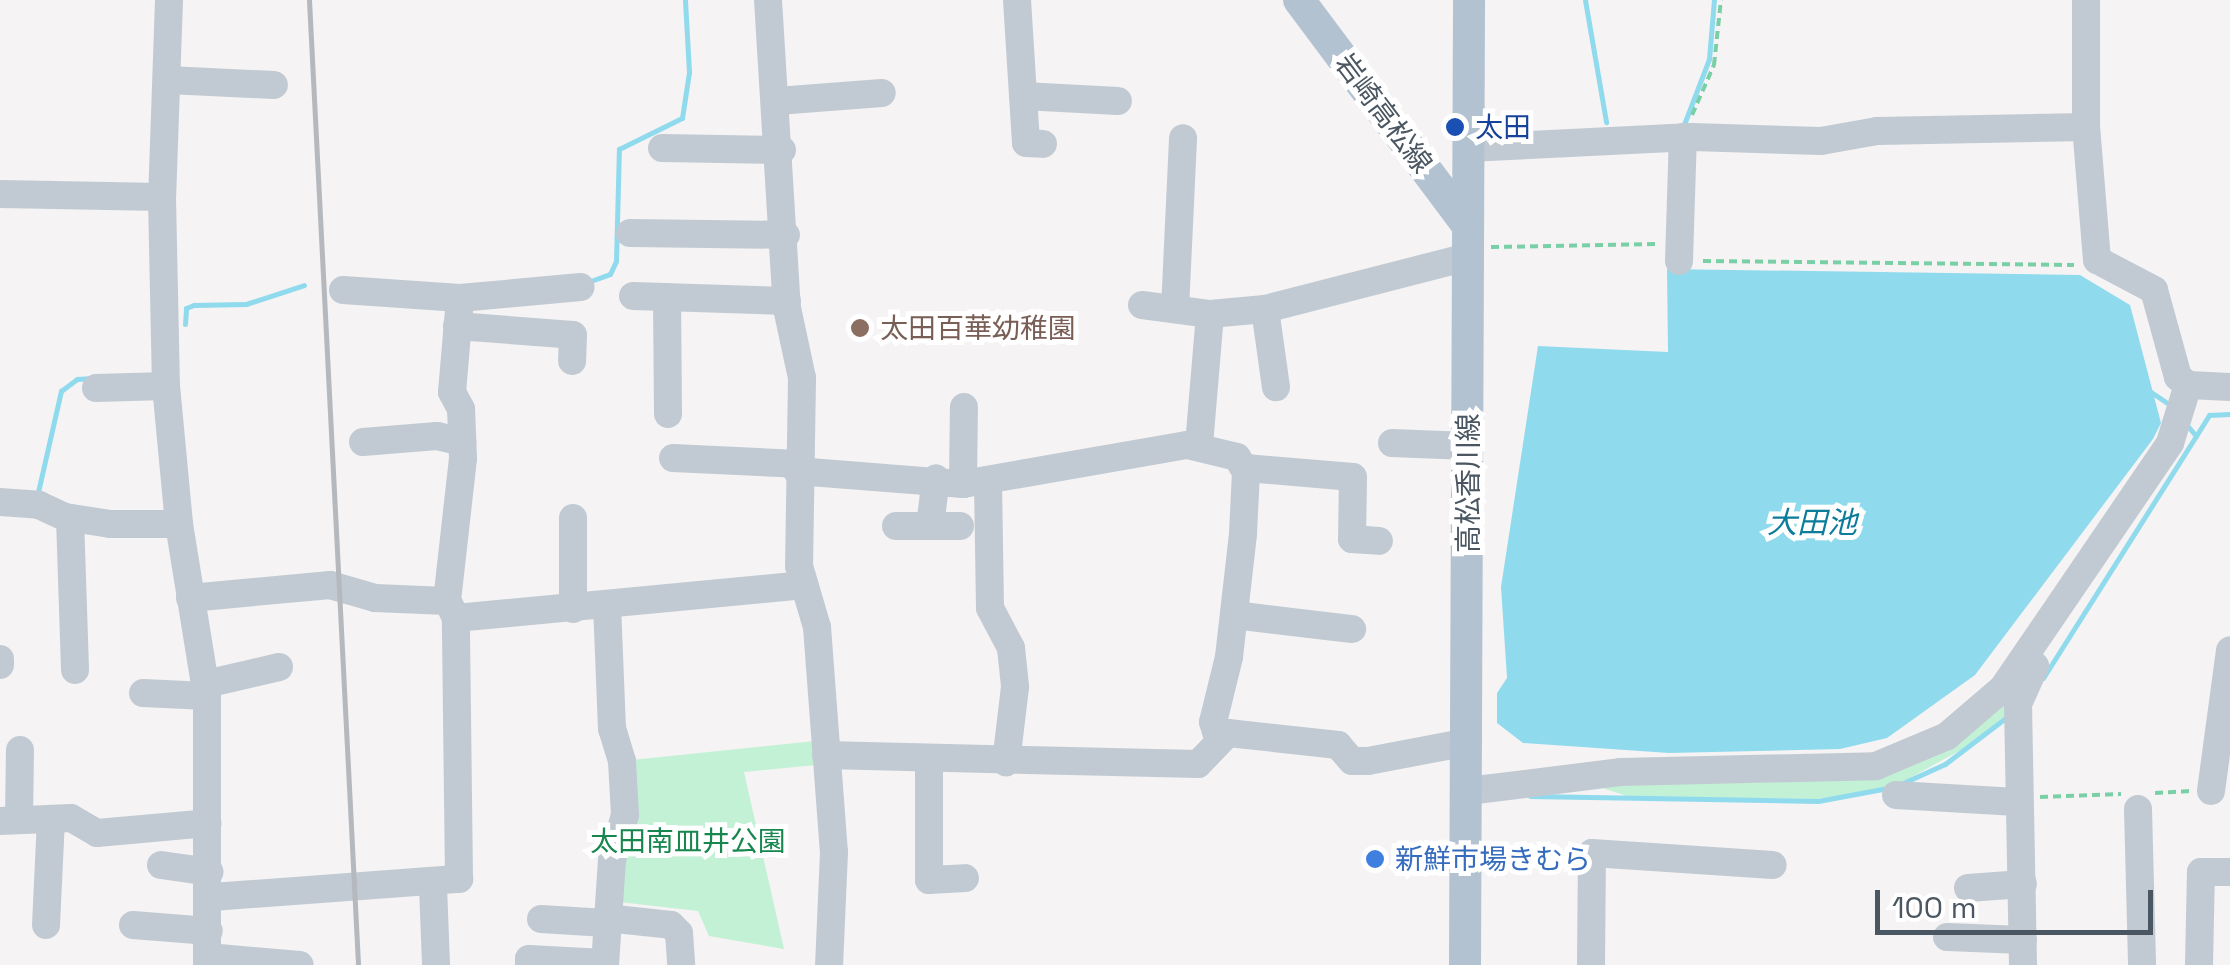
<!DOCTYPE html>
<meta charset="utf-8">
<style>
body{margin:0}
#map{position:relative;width:2230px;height:965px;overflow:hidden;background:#f5f3f3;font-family:"Space Grotesk","Noto Sans JP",sans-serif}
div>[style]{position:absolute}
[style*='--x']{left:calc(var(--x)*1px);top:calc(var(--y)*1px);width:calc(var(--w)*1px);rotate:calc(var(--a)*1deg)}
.green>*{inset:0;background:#c3f1d5}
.water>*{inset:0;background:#90daee}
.stream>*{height:5px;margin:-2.5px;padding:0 2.5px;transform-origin:2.5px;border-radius:2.5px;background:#90daee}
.path>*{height:4px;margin-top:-2px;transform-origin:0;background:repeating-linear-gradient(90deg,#7ad0a6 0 8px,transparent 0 13px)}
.minor>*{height:28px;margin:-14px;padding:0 14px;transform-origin:14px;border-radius:14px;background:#c1cad2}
.major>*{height:32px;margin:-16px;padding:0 16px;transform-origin:16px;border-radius:16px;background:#b3c2d1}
.rail>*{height:5px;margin:-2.5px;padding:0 2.5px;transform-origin:2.5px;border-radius:2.5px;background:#b5b8bd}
.dots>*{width:28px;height:28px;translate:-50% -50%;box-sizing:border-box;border:5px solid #fff;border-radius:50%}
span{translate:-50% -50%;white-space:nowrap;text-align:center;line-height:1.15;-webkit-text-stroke:10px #fff;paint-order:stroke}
.street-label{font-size:28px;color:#4a5661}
.transit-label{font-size:28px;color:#164399}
.left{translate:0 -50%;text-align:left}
.education-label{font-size:28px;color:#785e54}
.park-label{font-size:28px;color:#17864f}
.shop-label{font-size:28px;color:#366cbe}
.water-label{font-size:30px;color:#0c7c9b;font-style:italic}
.scale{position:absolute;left:1875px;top:890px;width:278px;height:45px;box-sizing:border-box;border:5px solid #4a5661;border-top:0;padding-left:12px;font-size:30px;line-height:35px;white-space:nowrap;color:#4a5661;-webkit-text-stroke:8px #fff;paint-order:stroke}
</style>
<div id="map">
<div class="green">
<i style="clip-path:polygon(2009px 693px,2013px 709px,1970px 745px,1906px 780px,1863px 793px,1817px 799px,1633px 798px,1581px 781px,1839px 776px)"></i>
<i style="clip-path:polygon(825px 740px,826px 764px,744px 772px,784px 949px,709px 936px,698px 911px,610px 901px,622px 761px)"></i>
</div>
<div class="water">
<i style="clip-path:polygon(1667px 269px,2080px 275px,2130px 305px,2161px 423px,2153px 439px,1975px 675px,1887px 738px,1840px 749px,1669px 753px,1523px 743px,1497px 723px,1497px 693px,1507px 678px,1501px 587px,1538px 346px,1668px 352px)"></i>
</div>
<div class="stream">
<i style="--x:1585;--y:0;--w:124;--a:80.2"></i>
<i style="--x:1683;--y:127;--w:73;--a:-69.1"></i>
<i style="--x:1709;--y:59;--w:59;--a:-85.2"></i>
<i style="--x:588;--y:282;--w:23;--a:-20"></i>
<i style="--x:610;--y:274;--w:14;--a:-65"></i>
<i style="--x:616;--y:261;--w:112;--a:-88.5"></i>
<i style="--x:619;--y:149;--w:70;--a:-26.2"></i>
<i style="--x:682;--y:118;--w:47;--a:-81.3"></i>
<i style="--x:689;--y:72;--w:72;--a:-93.2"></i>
<i style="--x:185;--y:324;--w:16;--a:-86"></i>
<i style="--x:186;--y:308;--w:9;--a:-21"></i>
<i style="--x:194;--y:305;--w:52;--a:-1.1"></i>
<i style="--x:246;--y:304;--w:61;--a:-18.1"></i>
<i style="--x:2148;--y:390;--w:29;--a:34"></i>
<i style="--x:2196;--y:436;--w:25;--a:-58"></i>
<i style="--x:2209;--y:415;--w:21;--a:-3"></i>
<i style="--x:38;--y:492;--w:104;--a:-77.2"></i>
<i style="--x:61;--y:391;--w:20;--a:-37"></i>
<i style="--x:77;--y:379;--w:16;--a:-4"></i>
<i style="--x:2043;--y:678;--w:286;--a:-57.7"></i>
<i style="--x:2196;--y:436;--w:17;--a:-130"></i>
<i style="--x:1903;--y:783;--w:46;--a:-24.3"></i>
<i style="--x:1945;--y:764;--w:78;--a:-37.2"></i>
<i style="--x:1530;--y:796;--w:288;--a:1"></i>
<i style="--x:1818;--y:801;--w:71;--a:-10.5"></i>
</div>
<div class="path">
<i style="--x:1692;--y:115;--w:55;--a:-66.3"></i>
<i style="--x:1714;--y:65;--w:65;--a:-83.9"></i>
<i style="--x:1491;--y:247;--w:165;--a:-1"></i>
<i style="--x:1703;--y:261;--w:371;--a:0.6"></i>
<i style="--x:2155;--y:793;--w:36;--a:-3"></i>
<i style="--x:2040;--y:797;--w:81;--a:-2.1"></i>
</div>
<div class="minor">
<i style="--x:169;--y:0;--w:197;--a:92"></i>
<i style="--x:162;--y:197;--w:189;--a:88.8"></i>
<i style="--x:166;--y:386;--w:139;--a:84.6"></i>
<i style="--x:179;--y:524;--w:174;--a:80.8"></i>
<i style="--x:207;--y:696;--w:269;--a:90"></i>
<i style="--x:768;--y:0;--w:309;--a:86.5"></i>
<i style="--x:787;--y:308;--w:72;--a:77.9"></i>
<i style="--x:802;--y:378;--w:188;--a:90.9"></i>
<i style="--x:799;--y:566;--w:64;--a:73.6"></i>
<i style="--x:817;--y:627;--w:226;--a:85.7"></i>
<i style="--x:834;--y:852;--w:113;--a:92.5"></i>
<i style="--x:1017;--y:0;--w:143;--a:86.4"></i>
<i style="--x:1026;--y:143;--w:17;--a:3"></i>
<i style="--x:168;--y:80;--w:106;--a:2.7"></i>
<i style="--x:1023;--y:96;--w:95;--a:3"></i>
<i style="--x:777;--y:101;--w:105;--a:-4.4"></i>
<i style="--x:662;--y:148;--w:120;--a:1"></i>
<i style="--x:1468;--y:148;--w:224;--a:-2.8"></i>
<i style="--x:1692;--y:137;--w:129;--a:1.8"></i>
<i style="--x:1821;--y:141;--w:57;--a:-10.1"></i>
<i style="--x:1877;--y:131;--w:209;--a:-1.1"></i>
<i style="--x:0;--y:194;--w:162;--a:1.1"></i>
<i style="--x:630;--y:233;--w:156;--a:0.7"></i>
<i style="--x:1679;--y:261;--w:124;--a:-88.2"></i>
<i style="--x:343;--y:290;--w:117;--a:3.9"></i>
<i style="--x:460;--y:298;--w:121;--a:-5.2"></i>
<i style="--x:633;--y:296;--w:154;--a:1.9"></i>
<i style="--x:667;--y:297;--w:117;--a:89.5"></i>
<i style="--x:1142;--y:305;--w:69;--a:7.5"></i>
<i style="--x:1210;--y:314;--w:55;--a:-5.2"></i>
<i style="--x:1265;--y:309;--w:210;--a:-14.4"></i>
<i style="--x:1175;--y:309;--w:171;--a:-87.3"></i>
<i style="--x:1265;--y:309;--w:79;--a:82"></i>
<i style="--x:457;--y:326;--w:116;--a:4.4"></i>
<i style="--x:573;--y:335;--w:26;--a:92"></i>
<i style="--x:2188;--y:385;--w:42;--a:2.7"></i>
<i style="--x:96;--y:388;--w:70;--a:-1.6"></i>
<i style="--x:363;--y:442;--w:74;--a:-4.6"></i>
<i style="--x:437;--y:436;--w:26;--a:13"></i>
<i style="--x:1392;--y:443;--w:76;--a:2.3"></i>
<i style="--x:1199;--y:445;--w:131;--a:-85.2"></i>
<i style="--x:673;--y:458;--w:125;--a:2.7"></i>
<i style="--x:1246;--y:468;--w:107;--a:4.8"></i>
<i style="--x:1353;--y:477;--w:62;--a:90.9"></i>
<i style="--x:1352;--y:539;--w:27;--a:4"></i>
<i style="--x:797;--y:471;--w:167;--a:4.5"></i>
<i style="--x:963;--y:484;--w:227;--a:-9.9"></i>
<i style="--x:1187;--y:445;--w:51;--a:13.5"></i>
<i style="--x:1237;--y:457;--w:17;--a:59"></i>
<i style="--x:1246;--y:472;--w:62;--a:92.8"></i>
<i style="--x:1243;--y:534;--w:124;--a:96.5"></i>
<i style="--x:1229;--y:657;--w:67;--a:103.8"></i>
<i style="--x:1213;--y:722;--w:17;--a:73"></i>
<i style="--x:988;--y:481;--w:127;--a:89.1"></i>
<i style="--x:990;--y:608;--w:45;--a:62.3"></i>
<i style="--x:1011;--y:648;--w:39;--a:84"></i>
<i style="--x:1015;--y:687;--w:76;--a:96.8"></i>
<i style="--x:963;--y:484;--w:77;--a:-89.3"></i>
<i style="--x:0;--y:502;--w:39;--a:4"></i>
<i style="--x:39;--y:505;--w:29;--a:25"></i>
<i style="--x:65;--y:517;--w:46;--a:8.8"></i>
<i style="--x:110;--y:524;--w:69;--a:0"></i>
<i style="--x:70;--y:518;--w:152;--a:88.1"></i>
<i style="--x:573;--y:518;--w:91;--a:90"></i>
<i style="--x:896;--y:526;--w:34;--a:0"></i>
<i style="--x:930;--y:526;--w:48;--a:-82.9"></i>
<i style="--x:930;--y:526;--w:30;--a:0"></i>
<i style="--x:190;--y:598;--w:141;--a:-5.3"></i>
<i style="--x:330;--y:585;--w:47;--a:16.1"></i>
<i style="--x:375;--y:598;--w:72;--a:2.4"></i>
<i style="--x:447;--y:601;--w:144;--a:-83.6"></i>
<i style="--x:463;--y:458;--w:49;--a:-92.3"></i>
<i style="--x:461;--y:409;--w:19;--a:-118"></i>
<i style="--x:452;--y:392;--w:94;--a:-85.1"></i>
<i style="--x:448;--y:602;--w:18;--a:63"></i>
<i style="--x:456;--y:618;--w:350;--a:-5.4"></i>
<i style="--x:1234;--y:615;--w:119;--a:6.8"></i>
<i style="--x:0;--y:659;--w:6;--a:90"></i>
<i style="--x:206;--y:684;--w:75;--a:-13.1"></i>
<i style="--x:143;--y:693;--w:64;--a:2.7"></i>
<i style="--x:826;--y:755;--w:372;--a:1.4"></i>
<i style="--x:1198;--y:764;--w:43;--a:-45.9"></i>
<i style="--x:1228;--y:733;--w:111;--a:6.2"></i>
<i style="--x:1338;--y:745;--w:21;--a:49"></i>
<i style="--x:1352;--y:761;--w:16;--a:0"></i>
<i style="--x:1368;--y:761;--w:102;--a:-10.8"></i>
<i style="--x:929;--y:759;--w:121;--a:90"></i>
<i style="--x:929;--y:880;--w:36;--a:-3"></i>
<i style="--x:1468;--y:791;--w:153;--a:-7.1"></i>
<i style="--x:1620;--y:772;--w:256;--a:-1.3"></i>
<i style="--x:1876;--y:766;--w:77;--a:-22.9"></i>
<i style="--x:1947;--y:736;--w:74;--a:-40.6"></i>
<i style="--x:2003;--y:688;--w:297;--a:-55.7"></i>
<i style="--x:2170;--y:443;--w:61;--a:-72.8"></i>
<i style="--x:2188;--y:385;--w:13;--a:-141"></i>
<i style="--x:2178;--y:377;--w:90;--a:-105.4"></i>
<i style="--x:2154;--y:290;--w:64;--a:-152.2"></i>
<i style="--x:2097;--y:260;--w:133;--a:-94.7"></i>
<i style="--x:2086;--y:127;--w:127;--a:-90"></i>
<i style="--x:2211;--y:791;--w:142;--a:-82.3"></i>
<i style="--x:1896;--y:795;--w:121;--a:3.3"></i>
<i style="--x:2138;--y:809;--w:156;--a:88.5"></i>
<i style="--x:19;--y:820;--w:70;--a:-89.2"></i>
<i style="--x:0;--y:821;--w:71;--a:-2.4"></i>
<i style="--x:71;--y:818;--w:30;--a:30"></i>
<i style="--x:97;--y:833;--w:111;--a:-5.1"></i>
<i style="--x:161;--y:865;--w:49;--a:8.1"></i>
<i style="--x:433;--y:886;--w:79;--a:87.8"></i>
<i style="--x:1968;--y:888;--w:55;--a:-4.2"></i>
<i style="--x:212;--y:897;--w:248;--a:-4.2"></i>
<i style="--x:459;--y:879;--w:261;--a:-90.7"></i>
<i style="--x:606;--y:918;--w:65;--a:6.1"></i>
<i style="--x:671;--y:925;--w:11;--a:45"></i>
<i style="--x:679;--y:933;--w:32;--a:86"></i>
<i style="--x:541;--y:919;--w:65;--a:3.5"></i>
<i style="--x:46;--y:925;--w:106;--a:-87.3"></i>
<i style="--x:133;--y:925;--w:76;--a:4.5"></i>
<i style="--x:1947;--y:937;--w:76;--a:2.3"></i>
<i style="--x:208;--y:957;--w:92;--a:5"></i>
<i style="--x:529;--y:965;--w:6;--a:-90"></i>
<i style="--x:529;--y:959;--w:76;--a:3"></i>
<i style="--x:605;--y:965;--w:105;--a:-86.2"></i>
<i style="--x:612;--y:860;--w:47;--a:-73.9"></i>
<i style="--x:625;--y:815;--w:54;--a:-93.2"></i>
<i style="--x:622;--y:761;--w:34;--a:-107"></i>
<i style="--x:612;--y:729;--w:122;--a:-92.3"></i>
<i style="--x:1591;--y:965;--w:112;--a:-89.5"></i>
<i style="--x:1592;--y:853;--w:181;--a:3.8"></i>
<i style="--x:2023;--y:965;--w:261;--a:-91.1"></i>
<i style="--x:2018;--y:704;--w:42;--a:-65.9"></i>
<i style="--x:2199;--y:965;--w:93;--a:-88.8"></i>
<i style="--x:2201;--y:872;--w:29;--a:0"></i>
</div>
<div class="major">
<i style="--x:1299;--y:0;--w:282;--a:53.2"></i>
<i style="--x:1465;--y:965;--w:965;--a:-89.76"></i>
</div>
<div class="rail">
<i style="--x:309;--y:0;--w:966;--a:87.09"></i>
</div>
<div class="dots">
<i style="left:1455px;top:127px;background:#1a4fb4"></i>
<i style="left:860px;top:328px;background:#8d6e63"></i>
<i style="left:1375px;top:859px;background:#3f7fe0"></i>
</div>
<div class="street-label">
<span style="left:1384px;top:113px;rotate:53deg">岩崎高松線</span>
<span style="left:1468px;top:483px;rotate:-90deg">高松香川線</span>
</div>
<div class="transit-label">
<span class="left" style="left:1475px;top:127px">太田</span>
</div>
<div class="education-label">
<span class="left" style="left:880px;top:328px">太田百華幼稚園</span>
</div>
<div class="park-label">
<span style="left:688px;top:841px">太田南皿井公園</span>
</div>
<div class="shop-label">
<span class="left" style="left:1395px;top:859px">新鮮市場きむら</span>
</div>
<div class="water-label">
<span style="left:1812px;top:523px">大田池</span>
</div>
<div class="scale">100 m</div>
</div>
